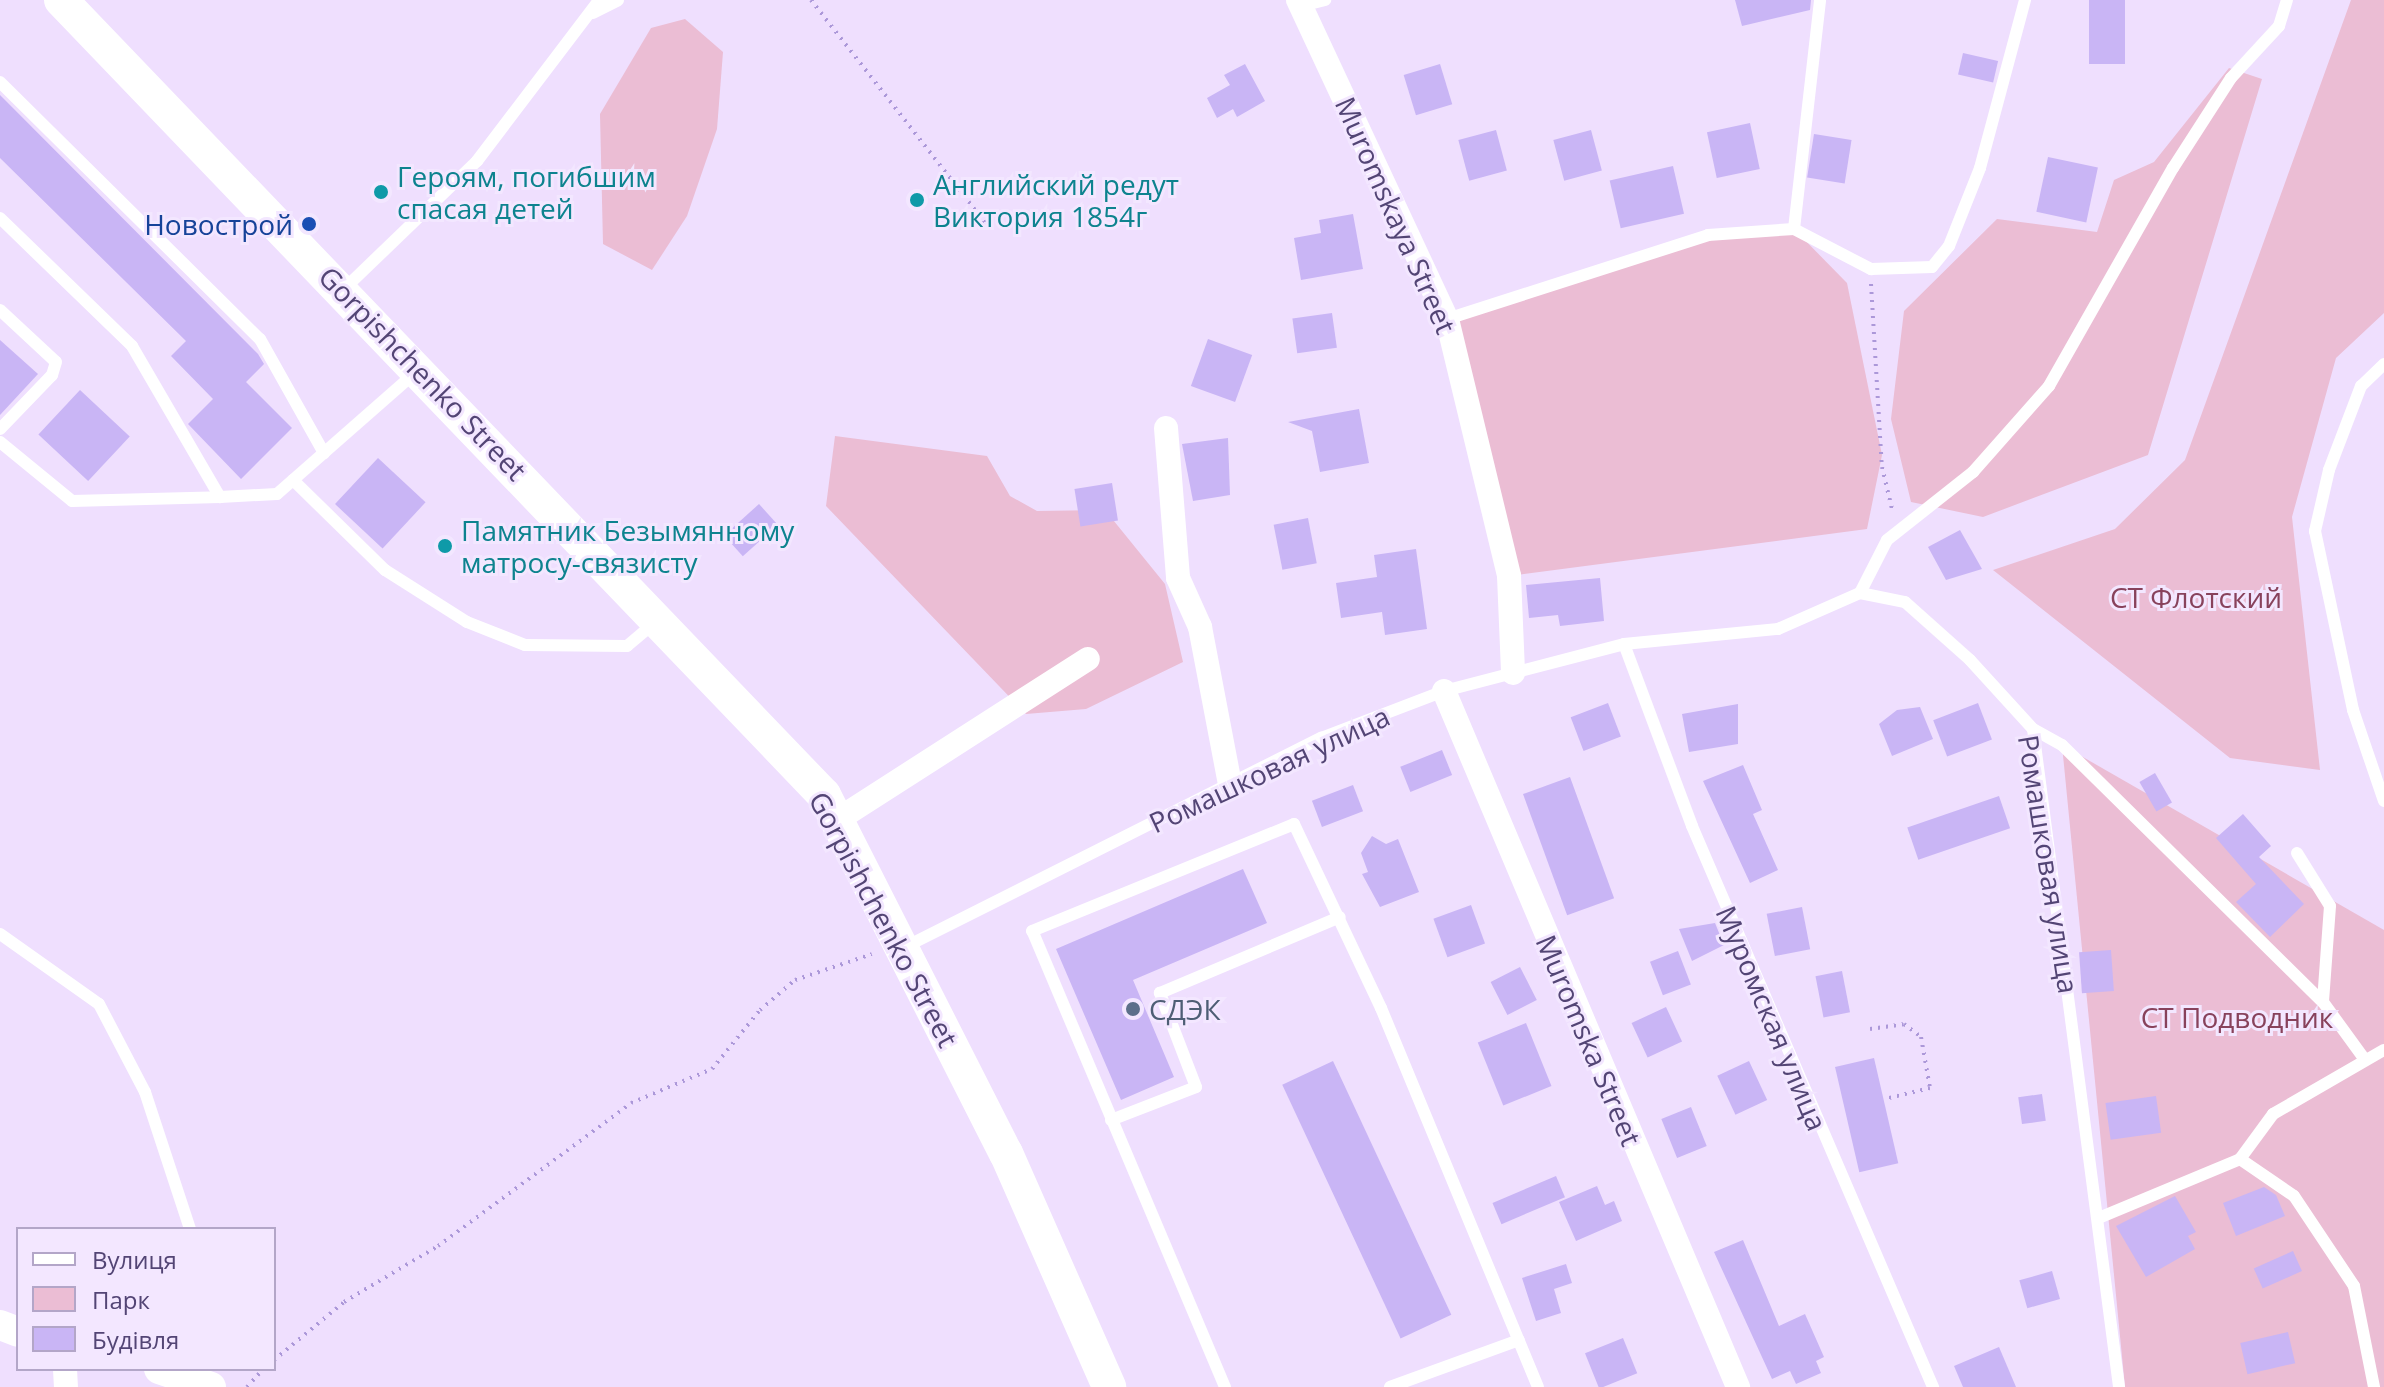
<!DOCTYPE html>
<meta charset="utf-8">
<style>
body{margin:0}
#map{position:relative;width:2384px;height:1387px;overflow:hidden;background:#efdffe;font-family:"Open Sans",sans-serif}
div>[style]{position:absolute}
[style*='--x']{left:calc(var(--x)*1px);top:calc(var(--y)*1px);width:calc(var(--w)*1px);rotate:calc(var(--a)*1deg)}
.green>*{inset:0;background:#ebbdd4}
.building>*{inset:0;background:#c9b5f5;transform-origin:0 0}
.path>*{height:4px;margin-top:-2px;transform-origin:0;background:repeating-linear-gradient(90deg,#ac98d9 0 2px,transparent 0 8px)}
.service>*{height:12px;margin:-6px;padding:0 6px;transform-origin:6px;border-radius:6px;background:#fff}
.minor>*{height:24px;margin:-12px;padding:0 12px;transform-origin:12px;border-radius:12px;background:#fff}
.tertiary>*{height:30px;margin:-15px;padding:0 15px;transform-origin:15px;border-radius:15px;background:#fff}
.secondary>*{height:34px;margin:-17px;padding:0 17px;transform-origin:17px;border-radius:17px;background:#fff}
.dots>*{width:22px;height:22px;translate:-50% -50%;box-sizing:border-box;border:4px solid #f3e7ff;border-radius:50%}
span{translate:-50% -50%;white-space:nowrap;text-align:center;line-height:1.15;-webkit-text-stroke:6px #f3e7ff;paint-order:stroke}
.culture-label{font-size:28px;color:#0d838f}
.left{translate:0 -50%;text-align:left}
.street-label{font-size:28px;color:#534575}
.transit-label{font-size:28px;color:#164399}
.right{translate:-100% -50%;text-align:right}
.park-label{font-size:28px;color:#88425c}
.service-label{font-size:28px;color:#4e5e75}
.legend{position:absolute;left:16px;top:1227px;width:260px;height:144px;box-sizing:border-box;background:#f3e7ff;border:2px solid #b3a6c8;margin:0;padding:10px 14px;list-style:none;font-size:24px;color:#534575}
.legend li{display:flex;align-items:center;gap:16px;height:40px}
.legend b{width:40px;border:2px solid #b3a6c8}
</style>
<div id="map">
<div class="green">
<i style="clip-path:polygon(2351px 0,2384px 0,2384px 313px,2336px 358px,2292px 517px,2320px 770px,2230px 758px,1993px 570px,2115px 529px,2185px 460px)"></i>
<i style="clip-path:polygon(685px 19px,723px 52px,717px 129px,687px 216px,652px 270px,603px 244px,600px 114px,651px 28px)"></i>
<i style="clip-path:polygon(2229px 68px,2262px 79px,2148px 455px,1983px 517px,1911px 502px,1891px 419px,1904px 311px,1997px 219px,2097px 232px,2114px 180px,2154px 162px)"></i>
<i style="clip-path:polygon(1794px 229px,1847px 283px,1882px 455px,1867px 529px,1509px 576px,1447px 319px,1708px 235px)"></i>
<i style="clip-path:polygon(835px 436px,987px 456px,1010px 496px,1037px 511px,1105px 510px,1165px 584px,1183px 662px,1086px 709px,1026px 714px,826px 506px)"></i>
<i style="clip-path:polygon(2062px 745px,2384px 930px,2384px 1387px,2125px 1387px)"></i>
</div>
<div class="building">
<i style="clip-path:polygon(1735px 0,1811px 0,1810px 10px,1742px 26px)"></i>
<i style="left:2089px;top:0;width:36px;height:64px"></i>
<i style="left:1963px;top:53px;width:36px;height:22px;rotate:13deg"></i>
<i style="clip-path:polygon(1245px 64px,1265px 101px,1237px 117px,1233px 109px,1217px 118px,1207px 98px,1230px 85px,1224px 75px)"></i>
<i style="left:1440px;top:64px;width:42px;height:38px;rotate:73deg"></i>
<i style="clip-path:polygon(0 95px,258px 354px,264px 364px,246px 382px,292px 428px,241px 479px,188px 424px,213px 399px,171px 356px,186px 341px,0 158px)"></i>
<i style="left:1750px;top:123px;width:47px;height:44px;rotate:78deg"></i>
<i style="left:1496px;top:130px;width:42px;height:39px;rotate:75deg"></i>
<i style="left:1591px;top:130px;width:42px;height:39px;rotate:75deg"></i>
<i style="left:1814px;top:134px;width:38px;height:44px;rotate:9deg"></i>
<i style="left:2048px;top:157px;width:51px;height:56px;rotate:12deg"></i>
<i style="left:1673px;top:166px;width:49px;height:65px;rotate:77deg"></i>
<i style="clip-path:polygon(1353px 214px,1363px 269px,1301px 280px,1294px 238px,1321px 233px,1319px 220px)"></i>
<i style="left:1332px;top:313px;width:35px;height:40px;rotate:82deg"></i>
<i style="left:1208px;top:339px;width:47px;height:50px;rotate:20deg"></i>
<i style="clip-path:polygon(0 340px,38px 374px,0 415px)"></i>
<i style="left:80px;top:390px;width:68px;height:61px;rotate:43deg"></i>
<i style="clip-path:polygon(1359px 409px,1369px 463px,1320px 472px,1312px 431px,1288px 422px)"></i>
<i style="clip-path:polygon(1228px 438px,1230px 495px,1193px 501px,1182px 444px)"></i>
<i style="left:378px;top:458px;width:65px;height:63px;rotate:43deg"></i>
<i style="left:1112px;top:483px;width:38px;height:38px;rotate:81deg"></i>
<i style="left:759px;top:504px;width:28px;height:47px;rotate:48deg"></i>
<i style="left:1308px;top:518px;width:46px;height:35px;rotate:79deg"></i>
<i style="clip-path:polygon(1960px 530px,1982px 569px,1946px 580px,1928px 547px)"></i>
<i style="clip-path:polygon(1416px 549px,1427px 629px,1385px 635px,1382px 612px,1341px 618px,1336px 583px,1377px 577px,1374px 555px)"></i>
<i style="clip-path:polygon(1600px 578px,1604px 621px,1560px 626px,1558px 615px,1529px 618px,1526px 585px)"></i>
<i style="left:1608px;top:703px;width:36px;height:40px;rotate:69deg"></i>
<i style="left:1978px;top:703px;width:39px;height:48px;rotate:69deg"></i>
<i style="clip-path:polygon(1738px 704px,1738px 744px,1689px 752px,1682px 714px)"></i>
<i style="clip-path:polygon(1920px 707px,1933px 739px,1892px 756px,1879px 724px,1897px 710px)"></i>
<i style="left:1442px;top:750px;width:27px;height:45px;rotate:68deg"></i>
<i style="clip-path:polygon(1743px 765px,1762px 810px,1753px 814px,1778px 870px,1750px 883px,1703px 781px)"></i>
<i style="left:2155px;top:773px;width:34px;height:18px;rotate:60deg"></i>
<i style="left:1570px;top:777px;width:129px;height:50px;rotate:70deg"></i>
<i style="left:1353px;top:785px;width:28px;height:44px;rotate:69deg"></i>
<i style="left:1999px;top:796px;width:34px;height:97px;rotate:71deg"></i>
<i style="clip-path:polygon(2243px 814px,2271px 846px,2259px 857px,2304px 904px,2270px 937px,2236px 902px,2256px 884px,2216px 838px)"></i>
<i style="clip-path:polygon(1372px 836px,1386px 844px,1398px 839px,1419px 892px,1380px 907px,1362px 874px,1368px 872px,1361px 853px)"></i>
<i style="clip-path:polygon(1243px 869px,1267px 923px,1133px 980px,1174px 1077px,1121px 1100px,1056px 949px)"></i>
<i style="left:1471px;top:905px;width:41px;height:40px;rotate:70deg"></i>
<i style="left:1802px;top:907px;width:43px;height:36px;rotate:79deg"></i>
<i style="clip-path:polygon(1715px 923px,1724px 945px,1692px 961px,1679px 929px)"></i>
<i style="left:2111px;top:950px;width:41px;height:32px;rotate:86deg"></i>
<i style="left:1678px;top:951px;width:36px;height:30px;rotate:69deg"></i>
<i style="left:1520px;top:967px;width:37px;height:33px;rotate:63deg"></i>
<i style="left:1842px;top:971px;width:42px;height:27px;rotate:79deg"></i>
<i style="left:1666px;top:1007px;width:38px;height:38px;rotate:65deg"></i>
<i style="left:1526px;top:1023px;width:68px;height:52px;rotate:68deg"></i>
<i style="left:1874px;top:1058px;width:108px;height:40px;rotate:77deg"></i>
<i style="left:1333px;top:1061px;width:280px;height:56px;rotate:65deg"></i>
<i style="left:1749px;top:1061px;width:43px;height:35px;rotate:65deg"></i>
<i style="left:2042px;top:1094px;width:27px;height:24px;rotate:82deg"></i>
<i style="left:2156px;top:1096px;width:37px;height:51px;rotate:82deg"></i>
<i style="left:1691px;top:1107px;width:42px;height:32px;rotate:68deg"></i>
<i style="left:1556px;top:1176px;width:23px;height:69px;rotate:67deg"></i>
<i style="clip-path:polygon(1597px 1186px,1605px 1205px,1614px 1201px,1622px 1221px,1576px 1241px,1559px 1202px)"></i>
<i style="clip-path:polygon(2264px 1187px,2276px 1195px,2285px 1216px,2236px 1236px,2223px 1203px)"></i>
<i style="clip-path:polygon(2175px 1196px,2196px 1232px,2188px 1236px,2195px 1249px,2146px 1277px,2116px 1226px)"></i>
<i style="clip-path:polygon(1743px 1240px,1779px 1326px,1805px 1314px,1824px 1357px,1816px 1361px,1821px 1373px,1796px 1384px,1790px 1371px,1772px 1379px,1714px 1252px)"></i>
<i style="left:2293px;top:1251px;width:22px;height:43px;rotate:66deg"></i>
<i style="clip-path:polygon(1566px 1264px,1572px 1283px,1554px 1289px,1561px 1313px,1536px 1321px,1522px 1278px)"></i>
<i style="left:2052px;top:1271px;width:29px;height:34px;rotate:74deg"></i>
<i style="left:2288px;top:1332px;width:32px;height:49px;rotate:77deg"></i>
<i style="left:1623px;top:1338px;width:38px;height:41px;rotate:68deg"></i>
<i style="clip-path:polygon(1999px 1347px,2016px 1387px,1963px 1387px,1954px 1366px)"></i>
</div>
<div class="path">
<i style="--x:811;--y:0;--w:291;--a:52"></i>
<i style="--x:1871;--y:284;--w:183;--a:86.6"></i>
<i style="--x:1882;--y:467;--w:47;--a:76.6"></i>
<i style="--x:1870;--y:1029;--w:34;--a:-8"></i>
<i style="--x:1904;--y:1024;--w:21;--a:37"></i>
<i style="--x:1921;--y:1037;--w:52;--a:80"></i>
<i style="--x:1930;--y:1088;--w:46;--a:166.3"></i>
<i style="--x:274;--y:1360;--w:91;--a:-39.6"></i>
<i style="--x:344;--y:1302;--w:109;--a:-30.8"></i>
<i style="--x:438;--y:1246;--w:240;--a:-36.5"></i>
<i style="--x:631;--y:1103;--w:88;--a:-22.8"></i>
<i style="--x:712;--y:1069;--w:76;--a:-50.9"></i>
<i style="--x:760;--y:1010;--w:46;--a:-40.6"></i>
<i style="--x:795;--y:980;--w:81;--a:-18.7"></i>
<i style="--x:247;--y:1387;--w:24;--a:-48"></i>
</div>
<div class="service">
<i style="--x:1301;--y:6;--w:25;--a:-14"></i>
<i style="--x:593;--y:13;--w:28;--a:-27"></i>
<i style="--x:0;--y:82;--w:366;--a:44.7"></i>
<i style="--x:260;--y:339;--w:131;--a:60.7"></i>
<i style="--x:0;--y:218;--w:184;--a:44.1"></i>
<i style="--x:132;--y:346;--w:175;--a:59.8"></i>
<i style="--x:220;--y:497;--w:57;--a:-3"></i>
<i style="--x:277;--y:494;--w:185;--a:-41.3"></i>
<i style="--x:1794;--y:229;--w:230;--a:-83.5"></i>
<i style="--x:343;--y:290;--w:186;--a:-43.9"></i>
<i style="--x:477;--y:161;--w:202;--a:-52.8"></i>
<i style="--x:0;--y:310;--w:76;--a:42.9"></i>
<i style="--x:56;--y:362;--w:14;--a:107"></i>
<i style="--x:52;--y:375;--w:75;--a:133.9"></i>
<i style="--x:1447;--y:319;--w:274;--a:-17.8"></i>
<i style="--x:1708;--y:235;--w:86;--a:-4"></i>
<i style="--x:1794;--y:229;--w:87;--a:27.5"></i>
<i style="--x:1871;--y:269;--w:61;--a:-1.9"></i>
<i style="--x:1932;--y:267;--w:27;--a:-51"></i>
<i style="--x:1949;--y:246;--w:84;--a:-68.3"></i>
<i style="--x:1980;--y:168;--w:174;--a:-75"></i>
<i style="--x:2384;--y:364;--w:32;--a:136"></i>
<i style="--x:2361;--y:386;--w:90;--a:110.9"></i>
<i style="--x:2329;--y:470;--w:63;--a:102.9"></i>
<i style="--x:2315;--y:531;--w:183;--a:78"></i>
<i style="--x:2353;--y:710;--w:96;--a:71.2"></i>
<i style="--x:0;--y:442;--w:93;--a:39.3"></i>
<i style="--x:72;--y:501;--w:148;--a:-1.5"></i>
<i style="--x:293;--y:480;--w:129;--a:44.4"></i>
<i style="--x:385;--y:570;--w:97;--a:32.4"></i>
<i style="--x:467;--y:622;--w:62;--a:21.6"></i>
<i style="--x:525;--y:645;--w:102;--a:0.6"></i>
<i style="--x:627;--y:646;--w:39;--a:-40"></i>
<i style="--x:1860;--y:593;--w:59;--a:-63"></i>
<i style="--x:1887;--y:540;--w:110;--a:-38.3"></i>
<i style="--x:1973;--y:472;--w:115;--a:-48.5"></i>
<i style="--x:2049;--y:386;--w:251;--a:-60.4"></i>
<i style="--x:2173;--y:168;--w:107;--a:-57.2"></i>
<i style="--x:2231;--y:78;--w:71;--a:-47.3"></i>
<i style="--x:2279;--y:26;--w:27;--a:-73"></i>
<i style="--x:1624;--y:644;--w:194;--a:69.5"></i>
<i style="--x:1692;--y:826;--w:611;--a:66.75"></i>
<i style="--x:2033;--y:729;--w:33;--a:29"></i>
<i style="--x:2062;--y:745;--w:366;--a:44.6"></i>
<i style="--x:2323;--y:1002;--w:68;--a:54"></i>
<i style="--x:2297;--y:853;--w:62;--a:58.1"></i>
<i style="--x:2330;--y:906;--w:96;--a:94.2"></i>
<i style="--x:0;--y:934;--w:121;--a:35.3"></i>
<i style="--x:99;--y:1004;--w:99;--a:62.4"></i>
<i style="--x:145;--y:1092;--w:144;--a:71.8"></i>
<i style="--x:905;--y:947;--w:466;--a:-26.7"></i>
<i style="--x:1321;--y:738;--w:132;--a:-20.9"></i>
<i style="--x:1444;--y:691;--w:186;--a:-14.6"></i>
<i style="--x:1624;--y:644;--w:155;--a:-5.6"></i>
<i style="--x:1778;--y:629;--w:90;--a:-23.7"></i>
<i style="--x:1860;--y:593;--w:46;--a:11.3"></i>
<i style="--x:1905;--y:602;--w:87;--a:41.7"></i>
<i style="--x:1970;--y:660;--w:93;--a:47.6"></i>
<i style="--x:2033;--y:729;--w:664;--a:82.55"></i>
<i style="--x:1111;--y:1120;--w:91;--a:-21.2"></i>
<i style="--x:1196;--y:1087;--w:101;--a:-111"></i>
<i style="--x:1160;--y:993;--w:195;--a:-22.9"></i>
<i style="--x:2240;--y:1159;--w:65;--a:34.4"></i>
<i style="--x:2294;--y:1196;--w:108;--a:56.3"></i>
<i style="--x:2354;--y:1286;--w:103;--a:78.8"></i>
<i style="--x:2101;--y:1217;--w:151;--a:-22.6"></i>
<i style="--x:2240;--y:1159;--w:56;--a:-53.7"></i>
<i style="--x:2273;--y:1114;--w:128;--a:-30"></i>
<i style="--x:1225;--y:1387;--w:495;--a:-112.9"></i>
<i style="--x:1032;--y:931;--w:283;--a:-22.2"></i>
<i style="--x:1294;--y:824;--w:204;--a:64.7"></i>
<i style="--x:1381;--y:1008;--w:410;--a:67.5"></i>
<i style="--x:1390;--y:1387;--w:137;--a:-20"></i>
</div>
<div class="minor">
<i style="--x:1298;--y:0;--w:352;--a:65"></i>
<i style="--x:1447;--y:319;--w:264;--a:76.4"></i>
<i style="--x:1509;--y:576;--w:97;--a:87.6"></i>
<i style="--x:1166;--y:428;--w:150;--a:85.4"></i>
<i style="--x:1178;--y:578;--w:54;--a:65.8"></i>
<i style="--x:1200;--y:627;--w:160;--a:79.2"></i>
<i style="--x:1444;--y:691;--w:756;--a:67.1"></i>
<i style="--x:837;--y:820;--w:298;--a:-32.7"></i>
<i style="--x:65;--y:1369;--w:18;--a:87"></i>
</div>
<div class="tertiary">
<i style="--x:0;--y:1325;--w:19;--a:21"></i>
<i style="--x:159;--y:1369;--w:55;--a:19.1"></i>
</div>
<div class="secondary">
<i style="--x:61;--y:0;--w:1102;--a:46.18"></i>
<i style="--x:824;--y:795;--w:402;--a:63.1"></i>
<i style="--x:1006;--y:1153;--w:256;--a:66.2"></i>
</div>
<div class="dots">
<i style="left:381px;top:192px;background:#0f9aa8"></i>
<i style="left:917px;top:200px;background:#0f9aa8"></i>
<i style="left:309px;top:224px;background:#1a4fb4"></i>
<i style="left:445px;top:546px;background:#0f9aa8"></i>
<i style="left:1133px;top:1009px;background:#5c6f8a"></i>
</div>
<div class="culture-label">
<span class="left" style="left:397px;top:192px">Героям, погибшим<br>спасая детей</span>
<span class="left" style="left:933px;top:200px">Английский редут<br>Виктория 1854г</span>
<span class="left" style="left:461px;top:546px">Памятник Безымянному<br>матросу-связисту</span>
</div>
<div class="street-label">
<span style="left:1396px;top:215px;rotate:66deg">Muromskaya Street</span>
<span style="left:423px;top:373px;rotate:46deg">Gorpishchenko Street</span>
<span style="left:1269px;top:769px;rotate:-25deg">Ромашковая улица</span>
<span style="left:2049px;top:864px;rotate:81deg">Ромашковая улица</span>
<span style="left:884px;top:919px;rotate:62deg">Gorpishchenko Street</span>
<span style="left:1772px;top:1018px;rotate:67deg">Муромская улица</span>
<span style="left:1589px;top:1040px;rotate:67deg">Muromska Street</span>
</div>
<div class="transit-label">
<span class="right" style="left:293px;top:224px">Новострой</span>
</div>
<div class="park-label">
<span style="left:2196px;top:597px">СТ Флотский</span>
<span style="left:2237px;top:1017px">СТ Подводник</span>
</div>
<div class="service-label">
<span class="left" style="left:1149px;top:1009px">СДЭК</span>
</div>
<ul class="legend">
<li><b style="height:10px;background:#fff"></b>Вулиця</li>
<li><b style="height:22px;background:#ebbdd4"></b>Парк</li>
<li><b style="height:22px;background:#c9b5f5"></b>Будівля</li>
</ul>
</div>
